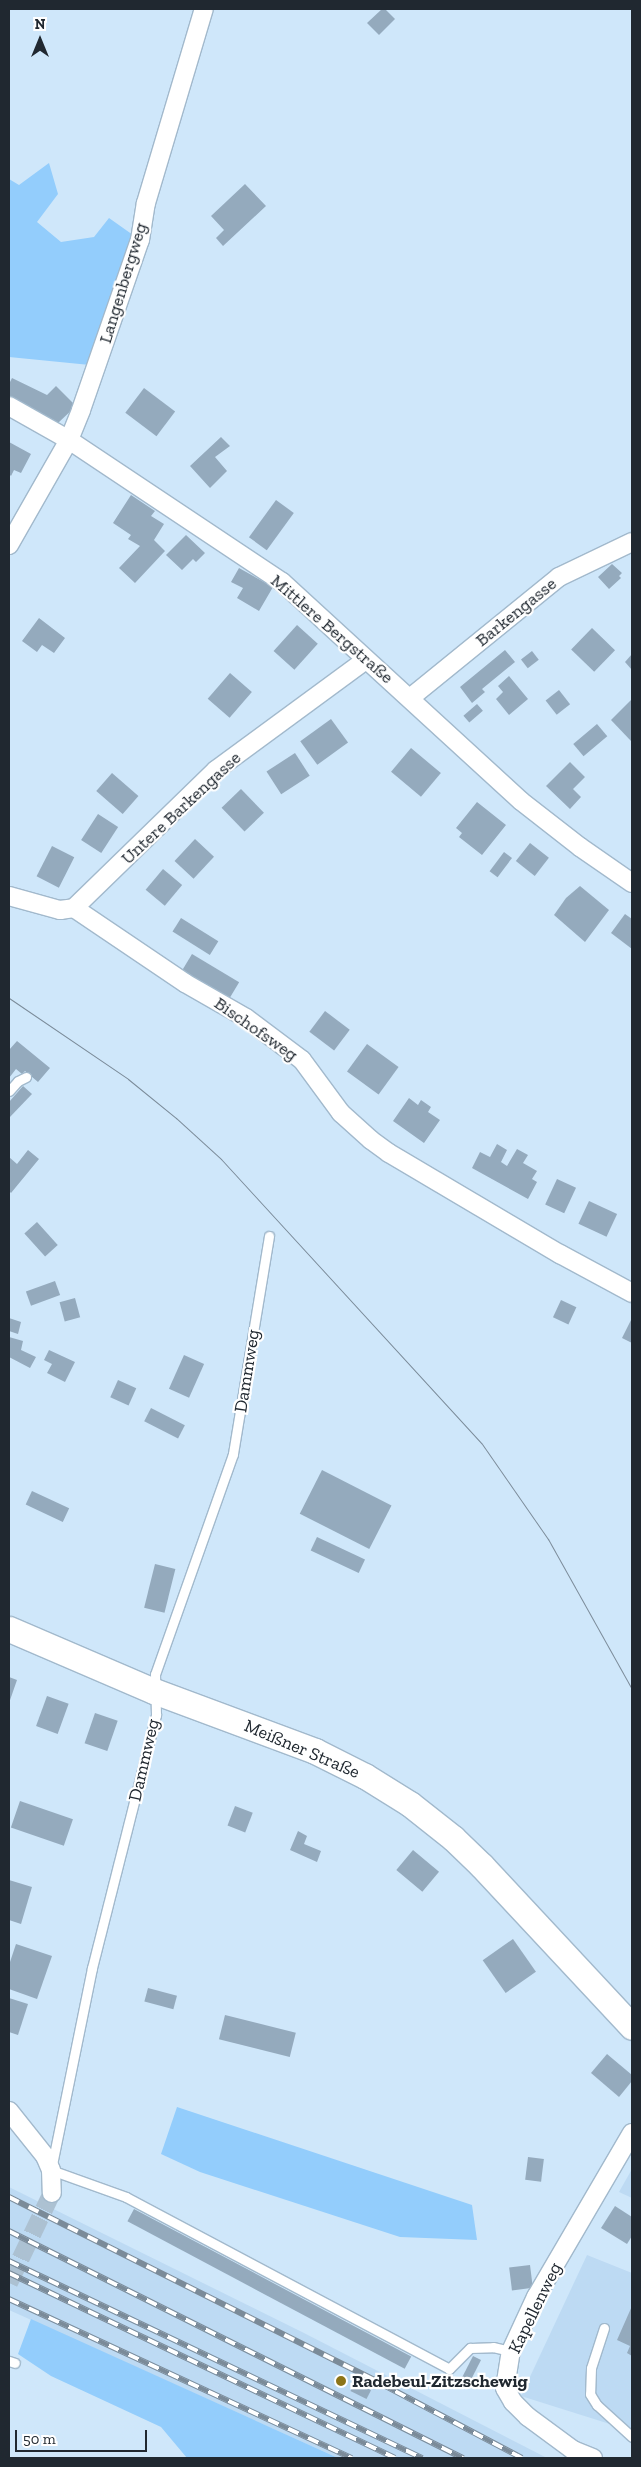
<!DOCTYPE html>
<meta charset="utf-8">
<style>
body{margin:0}
#map{position:relative;width:641px;height:2467px;overflow:hidden;background:#cfe7fa;font-family:"Zilla Slab",serif}
div>[style]{position:absolute}
[style*='--x']{left:calc(var(--x)*1px);top:calc(var(--y)*1px);width:calc(var(--w)*1px);rotate:calc(var(--a)*1deg)}
.built>*{inset:0;background:#bddaf3}
.green>*{inset:0;background:#93cdfc}
.building>*{inset:0;background:#94aabd;transform-origin:0 0}
.street-tunnel>*{height:18px;margin-top:-9px;transform-origin:0;background:repeating-linear-gradient(90deg,#acc1d2 0 18px,transparent 0 27px)}
.roads{filter:drop-shadow(1px 0 #a2b9cc) drop-shadow(-1px 0 #a2b9cc) drop-shadow(0 1px #a2b9cc) drop-shadow(0 -1px #a2b9cc)}
.lane>*{height:9px;margin:-4.5px;padding:0 4.5px;transform-origin:4.5px;border-radius:4.5px;background:#fff}
.street>*{height:18px;margin:-9px;padding:0 9px;transform-origin:9px;border-radius:9px;background:#fff}
.secondary>*{height:25px;margin:-12.5px;padding:0 12.5px;transform-origin:12.5px;border-radius:12.5px;background:#fff}
.tram>*{height:1px;margin:-0.5px;padding:0 0.5px;transform-origin:0.5px;border-radius:0.5px;background:#7b8b99}
.rail>*{height:5.5px;margin-top:-2.75px;transform-origin:0;background:repeating-linear-gradient(90deg,#fff 0 11px,#7b8b99 0 22px);box-sizing:border-box;border-block:1px solid #7b8b99}
.dots>*{width:14px;height:14px;translate:-50% -50%;box-sizing:border-box;border:2px solid #fff;border-radius:50%}
span{translate:-50% -50%;white-space:nowrap;text-align:center;line-height:1.15;-webkit-text-stroke:4.5px #fff;paint-order:stroke}
.street-label{font-size:18px;color:#202830}
.poi-label{font-size:18px;color:#202830;font-weight:700}
.left{translate:0 -50%;text-align:left}
.frame{position:absolute;inset:0;border:10px solid #202830;pointer-events:none}
.north{position:absolute;left:15px;top:15px;width:50px;height:50px;-webkit-text-stroke:4px #fff;paint-order:stroke;rotate:0deg;font-size:14px;font-weight:700;line-height:20px;text-align:center;color:#202830}
.north::after{content:'';display:block;margin:auto;width:18px;height:22px;background:#202830;clip-path:polygon(50% 0,100% 100%,50% 72%,0 100%)}
.scale{position:absolute;left:15px;top:2430px;width:132px;height:22px;box-sizing:border-box;border:2px solid #202830;border-top:0;padding-left:6px;font-size:15px;line-height:18px;white-space:nowrap;color:#202830;-webkit-text-stroke:4px #fff;paint-order:stroke}
</style>
<div id="map">
<div class="built">
<i style="clip-path:polygon(632px 2169px,632px 2198px,619px 2192px)"></i>
<i style="clip-path:polygon(9px 2187px,304px 2333px,547px 2458px,338px 2458px,9px 2310px)"></i>
<i style="clip-path:polygon(587px 2255px,632px 2273px,632px 2431px,521px 2396px)"></i>
</div>
<div class="green">
<i style="clip-path:polygon(49px 163px,58px 194px,37px 222px,61px 242px,94px 237px,109px 218px,133px 235px,90px 365px,9px 357px,9px 179px,19px 185px)"></i>
<i style="clip-path:polygon(177px 2107px,472px 2205px,477px 2240px,400px 2237px,200px 2172px,161px 2154px)"></i>
<i style="clip-path:polygon(31px 2319px,338px 2458px,187px 2458px,161px 2427px,51px 2376px,18px 2354px)"></i>
</div>
<div class="building">
<i style="clip-path:polygon(382px 9px,385px 9px,395px 19px,379px 35px,367px 23px)"></i>
<i style="clip-path:polygon(245px 184px,266px 206px,223px 246px,216px 238px,224px 230px,211px 216px)"></i>
<i style="clip-path:polygon(12px 378px,47px 395px,56px 386px,76px 406px,58px 423px,9px 399px,9px 384px)"></i>
<i style="left:144px;top:388px;width:39px;height:31px;rotate:37deg"></i>
<i style="clip-path:polygon(221px 437px,230px 446px,215px 457px,227px 471px,210px 488px,190px 466px)"></i>
<i style="clip-path:polygon(9px 442px,31px 454px,21px 473px,14px 470px,11px 476px,9px 474px)"></i>
<i style="clip-path:polygon(131px 495px,155px 511px,151px 516px,164px 524px,154px 540px,165px 551px,135px 583px,119px 568px,140px 546px,128px 539px,131px 535px,113px 523px)"></i>
<i style="left:276px;top:500px;width:22px;height:46px;rotate:36deg"></i>
<i style="clip-path:polygon(186px 535px,205px 553px,196px 562px,193px 559px,182px 570px,166px 555px)"></i>
<i style="clip-path:polygon(612px 564px,622px 573px,619px 576px,621px 578px,609px 589px,598px 577px)"></i>
<i style="clip-path:polygon(239px 568px,273px 587px,259px 611px,237px 598px,243px 588px,231px 582px)"></i>
<i style="clip-path:polygon(39px 618px,65px 638px,54px 653px,42px 645px,37px 652px,22px 641px)"></i>
<i style="left:297px;top:625px;width:28px;height:35px;rotate:42deg"></i>
<i style="left:592px;top:628px;width:32px;height:30px;rotate:44deg"></i>
<i style="clip-path:polygon(505px 650px,515px 662px,482px 689px,485px 692px,472px 703px,460px 687px)"></i>
<i style="left:532px;top:651px;width:11px;height:14px;rotate:52deg"></i>
<i style="clip-path:polygon(632px 654px,632px 670px,625px 662px)"></i>
<i style="left:230px;top:673px;width:29px;height:34px;rotate:41deg"></i>
<i style="clip-path:polygon(509px 676px,528px 699px,509px 715px,496px 699px,503px 692px,498px 686px)"></i>
<i style="left:559px;top:690px;width:18px;height:17px;rotate:52deg"></i>
<i style="clip-path:polygon(631px 700px,632px 701px,631px 741px,611px 720px)"></i>
<i style="left:477px;top:704px;width:9px;height:18px;rotate:49deg"></i>
<i style="left:331px;top:719px;width:29px;height:38px;rotate:54deg"></i>
<i style="left:597px;top:724px;width:16px;height:31px;rotate:50deg"></i>
<i style="left:411px;top:748px;width:39px;height:31px;rotate:40deg"></i>
<i style="left:295px;top:753px;width:27px;height:34px;rotate:57deg"></i>
<i style="clip-path:polygon(570px 762px,585px 777px,573px 789px,581px 797px,570px 809px,546px 786px)"></i>
<i style="left:112px;top:773px;width:35px;height:24px;rotate:41deg"></i>
<i style="left:241px;top:789px;width:33px;height:27px;rotate:46deg"></i>
<i style="clip-path:polygon(477px 802px,506px 825px,482px 855px,459px 837px,462px 833px,456px 828px)"></i>
<i style="left:98px;top:814px;width:24px;height:31px;rotate:33deg"></i>
<i style="left:195px;top:839px;width:26px;height:30px;rotate:43deg"></i>
<i style="left:530px;top:843px;width:24px;height:23px;rotate:38deg"></i>
<i style="left:52px;top:846px;width:25px;height:34px;rotate:27deg"></i>
<i style="left:504px;top:852px;width:10px;height:24px;rotate:37deg"></i>
<i style="left:163px;top:869px;width:25px;height:27px;rotate:40deg"></i>
<i style="clip-path:polygon(580px 886px,609px 910px,585px 942px,554px 915px,566px 898px)"></i>
<i style="clip-path:polygon(625px 914px,632px 919px,632px 949px,611px 933px)"></i>
<i style="left:181px;top:918px;width:44px;height:16px;rotate:32deg"></i>
<i style="left:192px;top:954px;width:55px;height:21px;rotate:31deg"></i>
<i style="left:325px;top:1011px;width:31px;height:26px;rotate:37deg"></i>
<i style="clip-path:polygon(17px 1041px,50px 1068px,38px 1082px,25px 1071px,22px 1074px,16px 1069px,9px 1078px,9px 1050px)"></i>
<i style="left:367px;top:1044px;width:39px;height:34px;rotate:36deg"></i>
<i style="clip-path:polygon(23px 1086px,32px 1094px,9px 1118px,9px 1102px)"></i>
<i style="clip-path:polygon(409px 1098px,418px 1105px,421px 1100px,431px 1107px,428px 1112px,440px 1120px,424px 1143px,393px 1121px)"></i>
<i style="clip-path:polygon(497px 1144px,507px 1150px,501px 1162px,507px 1166px,517px 1149px,528px 1155px,523px 1163px,537px 1171px,532px 1179px,537px 1182px,528px 1199px,472px 1168px,480px 1152px,490px 1157px)"></i>
<i style="clip-path:polygon(28px 1150px,39px 1159px,11px 1193px,9px 1191px,9px 1157px,17px 1164px)"></i>
<i style="left:557px;top:1179px;width:21px;height:28px;rotate:25deg"></i>
<i style="left:589px;top:1201px;width:31px;height:25px;rotate:25deg"></i>
<i style="left:37px;top:1222px;width:31px;height:17px;rotate:48deg"></i>
<i style="left:55px;top:1281px;width:15px;height:31px;rotate:70deg"></i>
<i style="left:75px;top:1298px;width:20px;height:16px;rotate:75deg"></i>
<i style="left:561px;top:1300px;width:17px;height:19px;rotate:25deg"></i>
<i style="clip-path:polygon(9px 1318px,21px 1322px,18px 1334px,9px 1331px)"></i>
<i style="clip-path:polygon(632px 1318px,632px 1343px,622px 1338px)"></i>
<i style="clip-path:polygon(9px 1337px,23px 1341px,21px 1350px,36px 1357px,30px 1368px,9px 1357px)"></i>
<i style="clip-path:polygon(49px 1350px,75px 1362px,65px 1382px,47px 1373px,52px 1364px,44px 1360px)"></i>
<i style="left:184px;top:1355px;width:22px;height:37px;rotate:24deg"></i>
<i style="left:118px;top:1380px;width:20px;height:19px;rotate:24deg"></i>
<i style="left:151px;top:1408px;width:38px;height:15px;rotate:27deg"></i>
<i style="left:322px;top:1470px;width:78px;height:49px;rotate:27deg"></i>
<i style="left:32px;top:1491px;width:41px;height:15px;rotate:25deg"></i>
<i style="left:317px;top:1537px;width:53px;height:15px;rotate:25deg"></i>
<i style="left:155px;top:1564px;width:21px;height:45px;rotate:14deg"></i>
<i style="clip-path:polygon(9px 1677px,17px 1680px,9px 1703px)"></i>
<i style="left:47px;top:1696px;width:23px;height:32px;rotate:20deg"></i>
<i style="left:95px;top:1713px;width:24px;height:32px;rotate:19deg"></i>
<i style="left:20px;top:1801px;width:56px;height:28px;rotate:19deg"></i>
<i style="left:235px;top:1806px;width:19px;height:21px;rotate:21deg"></i>
<i style="clip-path:polygon(298px 1831px,307px 1836px,304px 1844px,321px 1851px,317px 1862px,290px 1850px)"></i>
<i style="left:413px;top:1850px;width:34px;height:26px;rotate:40deg"></i>
<i style="clip-path:polygon(9px 1880px,32px 1887px,21px 1924px,9px 1920px)"></i>
<i style="left:513px;top:1939px;width:40px;height:37px;rotate:55deg"></i>
<i style="clip-path:polygon(16px 1944px,52px 1956px,37px 1999px,9px 1989px,9px 1965px)"></i>
<i style="left:148px;top:1988px;width:30px;height:14px;rotate:15deg"></i>
<i style="clip-path:polygon(9px 1998px,28px 2004px,18px 2035px,9px 2032px)"></i>
<i style="left:225px;top:2015px;width:73px;height:25px;rotate:14deg"></i>
<i style="clip-path:polygon(607px 2054px,632px 2075px,632px 2081px,619px 2097px,591px 2073px)"></i>
<i style="left:528px;top:2157px;width:16px;height:23px;rotate:7deg"></i>
<i style="clip-path:polygon(615px 2206px,632px 2217px,632px 2236px,627px 2244px,601px 2228px)"></i>
<i style="left:134px;top:2209px;width:314px;height:14px;rotate:28deg"></i>
<i style="left:530px;top:2265px;width:23px;height:21px;rotate:83deg"></i>
<i style="clip-path:polygon(632px 2306px,632px 2356px,627px 2353px,630px 2346px,617px 2340px)"></i>
<i style="left:473px;top:2356px;width:9px;height:32px;rotate:27deg"></i>
<i style="left:355px;top:2382px;width:18px;height:10px;rotate:27deg"></i>
</div>
<div class="street-tunnel">
<i style="--x:9;--y:2283;--w:100;--a:-64.5"></i>
</div>
<div class="roads">
<div class="lane">
<i style="--x:9;--y:1091;--w:13;--a:-48"></i>
<i style="--x:18;--y:1081;--w:9;--a:-27"></i>
<i style="--x:269;--y:1236;--w:221;--a:99.4"></i>
<i style="--x:233;--y:1454;--w:233;--a:109.5"></i>
<i style="--x:155;--y:1674;--w:41;--a:88.6"></i>
<i style="--x:156;--y:1715;--w:261;--a:104.2"></i>
<i style="--x:92;--y:1968;--w:206;--a:101.5"></i>
<i style="--x:51;--y:2170;--w:80;--a:19.8"></i>
<i style="--x:126;--y:2197;--w:366;--a:28"></i>
<i style="--x:449;--y:2369;--w:30;--a:-45"></i>
<i style="--x:470;--y:2348;--w:23;--a:-2"></i>
<i style="--x:493;--y:2347;--w:18;--a:13"></i>
<i style="--x:604;--y:2328;--w:42;--a:108"></i>
<i style="--x:591;--y:2368;--w:26;--a:92"></i>
<i style="--x:590;--y:2394;--w:13;--a:58"></i>
<i style="--x:597;--y:2405;--w:47;--a:42.4"></i>
<i style="--x:9;--y:2361;--w:6;--a:18"></i>
</div>
<div class="street">
<i style="--x:9;--y:406;--w:69;--a:29.5"></i>
<i style="--x:69;--y:440;--w:256;--a:33.7"></i>
<i style="--x:282;--y:582;--w:324;--a:42.5"></i>
<i style="--x:521;--y:801;--w:75;--a:37.9"></i>
<i style="--x:580;--y:847;--w:63;--a:34.7"></i>
<i style="--x:9;--y:545;--w:121;--a:-60.3"></i>
<i style="--x:69;--y:440;--w:32;--a:-68"></i>
<i style="--x:81;--y:410;--w:180;--a:-70.9"></i>
<i style="--x:140;--y:240;--w:37;--a:-81"></i>
<i style="--x:146;--y:203;--w:202;--a:-73.4"></i>
<i style="--x:410;--y:698;--w:192;--a:-39.1"></i>
<i style="--x:559;--y:577;--w:81;--a:-25.6"></i>
<i style="--x:9;--y:896;--w:53;--a:15.4"></i>
<i style="--x:60;--y:910;--w:14;--a:-8"></i>
<i style="--x:74;--y:908;--w:134;--a:34"></i>
<i style="--x:185;--y:983;--w:70;--a:29.8"></i>
<i style="--x:246;--y:1018;--w:70;--a:36.9"></i>
<i style="--x:302;--y:1060;--w:66;--a:53.7"></i>
<i style="--x:341;--y:1113;--w:40;--a:42"></i>
<i style="--x:371;--y:1140;--w:22;--a:36"></i>
<i style="--x:389;--y:1153;--w:199;--a:30.6"></i>
<i style="--x:560;--y:1254;--w:82;--a:28.4"></i>
<i style="--x:74;--y:908;--w:198;--a:-44.2"></i>
<i style="--x:216;--y:770;--w:186;--a:-36.3"></i>
<i style="--x:9;--y:2111;--w:58;--a:51.3"></i>
<i style="--x:45;--y:2156;--w:15;--a:67"></i>
<i style="--x:51;--y:2170;--w:23;--a:88"></i>
<i style="--x:593;--y:2458;--w:22;--a:-158"></i>
<i style="--x:573;--y:2450;--w:56;--a:-143.7"></i>
<i style="--x:528;--y:2417;--w:21;--a:-135"></i>
<i style="--x:513;--y:2402;--w:16;--a:-120"></i>
<i style="--x:505;--y:2388;--w:37;--a:-81"></i>
<i style="--x:511;--y:2351;--w:60;--a:-65.2"></i>
<i style="--x:536;--y:2297;--w:190;--a:-59.7"></i>
</div>
<div class="secondary">
<i style="--x:9;--y:1629;--w:158;--a:23.2"></i>
<i style="--x:154;--y:1691;--w:172;--a:20.4"></i>
<i style="--x:315;--y:1751;--w:56;--a:26.6"></i>
<i style="--x:365;--y:1776;--w:53;--a:31.9"></i>
<i style="--x:410;--y:1804;--w:55;--a:38.3"></i>
<i style="--x:453;--y:1838;--w:40;--a:44"></i>
<i style="--x:482;--y:1866;--w:220;--a:47"></i>
</div>
</div>
<div class="tram">
<i style="--x:9;--y:998;--w:144;--a:34.2"></i>
<i style="--x:128;--y:1079;--w:62;--a:39.1"></i>
<i style="--x:176;--y:1118;--w:61;--a:42.3"></i>
<i style="--x:221;--y:1159;--w:386;--a:47.5"></i>
<i style="--x:482;--y:1444;--w:116;--a:55.2"></i>
<i style="--x:548;--y:1539;--w:172;--a:60.8"></i>
</div>
<div class="rail">
<i style="--x:9;--y:2197;--w:411;--a:26.6"></i>
<i style="--x:376;--y:2381;--w:165;--a:27.8"></i>
<i style="--x:9;--y:2231;--w:508;--a:26.57"></i>
<i style="--x:9;--y:2261;--w:458;--a:25.5"></i>
<i style="--x:9;--y:2273;--w:428;--a:25.6"></i>
<i style="--x:9;--y:2299;--w:378;--a:24.9"></i>
</div>
<div class="dots">
<i style="left:341px;top:2381px;background:#8c7418"></i>
</div>
<div class="street-label">
<span style="left:123px;top:283px;rotate:-73deg">Langenbergweg</span>
<span style="left:516px;top:612px;rotate:-39deg">Barkengasse</span>
<span style="left:332px;top:629px;rotate:41deg">Mittlere Bergstraße</span>
<span style="left:181px;top:808px;rotate:-43deg">Untere Barkengasse</span>
<span style="left:256px;top:1029px;rotate:35deg">Bischofsweg</span>
<span style="left:247px;top:1371px;rotate:-81deg">Dammweg</span>
<span style="left:302px;top:1749px;rotate:23deg">Meißner Straße</span>
<span style="left:144px;top:1760px;rotate:-77deg">Dammweg</span>
<span style="left:535px;top:2308px;rotate:-64deg">Kapellenweg</span>
</div>
<div class="poi-label">
<span class="left" style="left:352px;top:2381px">Radebeul-Zitzschewig</span>
</div>
<div class="frame"></div>
<div class="north">N</div>
<div class="scale">50 m</div>
</div>
